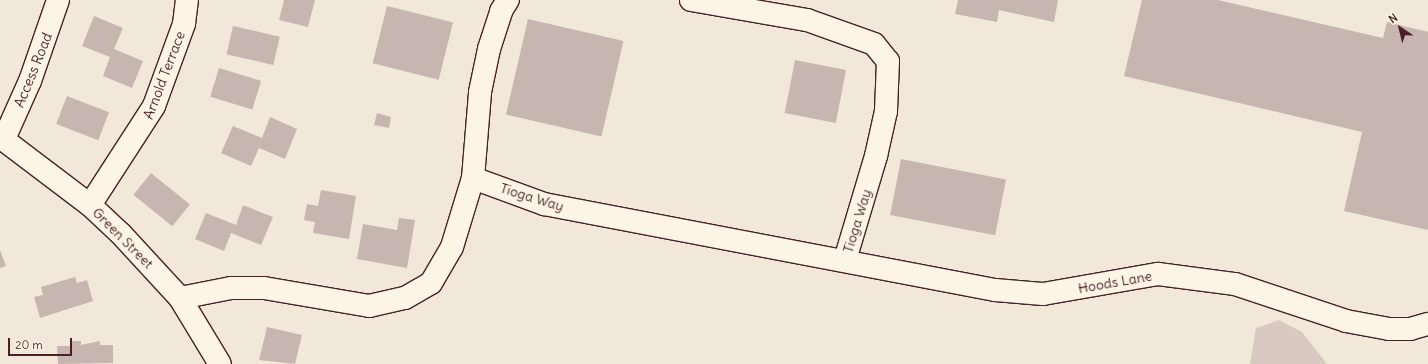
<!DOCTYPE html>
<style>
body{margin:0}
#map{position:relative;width:1428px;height:364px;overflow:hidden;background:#f1e8da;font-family:Delius,sans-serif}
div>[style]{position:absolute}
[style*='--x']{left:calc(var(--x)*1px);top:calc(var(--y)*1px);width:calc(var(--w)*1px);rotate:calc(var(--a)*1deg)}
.green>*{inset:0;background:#d8cac0}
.building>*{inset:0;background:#c7b6af;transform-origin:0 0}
.roads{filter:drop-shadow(1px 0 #4a1f2b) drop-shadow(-1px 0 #4a1f2b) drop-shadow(0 1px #4a1f2b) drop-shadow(0 -1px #4a1f2b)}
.minor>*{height:22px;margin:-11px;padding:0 11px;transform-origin:11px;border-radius:11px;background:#fcf5e5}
span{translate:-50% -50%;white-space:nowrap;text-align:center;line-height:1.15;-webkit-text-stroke:3px #fcf5e5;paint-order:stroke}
.street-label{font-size:14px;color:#4a1f2b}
.north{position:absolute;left:1380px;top:8px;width:40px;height:40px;-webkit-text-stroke:3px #fcf5e5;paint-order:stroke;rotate:325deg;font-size:11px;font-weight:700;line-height:16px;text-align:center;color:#4a1f2b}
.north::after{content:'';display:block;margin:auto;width:14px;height:18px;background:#4a1f2b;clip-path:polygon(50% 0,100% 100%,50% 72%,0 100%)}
.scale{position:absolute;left:8px;top:338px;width:64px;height:18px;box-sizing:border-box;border:2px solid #4a1f2b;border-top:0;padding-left:5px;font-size:12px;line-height:14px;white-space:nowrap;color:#4a1f2b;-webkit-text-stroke:3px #fcf5e5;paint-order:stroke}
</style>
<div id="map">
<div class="green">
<i style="clip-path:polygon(1279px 320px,1302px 332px,1327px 364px,1250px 364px,1256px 328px)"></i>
</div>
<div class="building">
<i style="clip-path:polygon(284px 0,315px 0,308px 27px,279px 20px)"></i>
<i style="clip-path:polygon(958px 0,1058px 0,1054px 22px,999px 10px,997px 22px,955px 14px)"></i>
<i style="clip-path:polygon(1142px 0,1218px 0,1383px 38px,1387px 22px,1428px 32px,1428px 230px,1344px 211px,1362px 132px,1124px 76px)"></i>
<i style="left:387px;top:6px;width:68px;height:59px;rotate:14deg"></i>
<i style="clip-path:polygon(94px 16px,123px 28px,114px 49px,143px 61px,132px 88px,103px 76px,110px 57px,82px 46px)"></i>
<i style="left:528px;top:19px;width:98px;height:98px;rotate:13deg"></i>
<i style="left:233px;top:26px;width:48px;height:29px;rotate:13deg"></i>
<i style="left:795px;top:60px;width:52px;height:54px;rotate:11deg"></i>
<i style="left:219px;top:68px;width:44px;height:30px;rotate:17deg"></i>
<i style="left:67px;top:96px;width:45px;height:30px;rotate:21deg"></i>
<i style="clip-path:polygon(377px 113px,391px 117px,389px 128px,374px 125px)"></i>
<i style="clip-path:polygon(270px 117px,297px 129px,285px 159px,259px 148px,251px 166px,221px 153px,233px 126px,262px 138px)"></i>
<i style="left:901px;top:159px;width:107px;height:57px;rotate:11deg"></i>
<i style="left:151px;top:173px;width:50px;height:28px;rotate:39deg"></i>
<i style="clip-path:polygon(321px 190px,356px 196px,349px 239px,313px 233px,315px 222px,304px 220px,307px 204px,318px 206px)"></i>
<i style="clip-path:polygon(243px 205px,273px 217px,261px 245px,231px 233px,224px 251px,195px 239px,206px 213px,236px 225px)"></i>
<i style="clip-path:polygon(399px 218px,415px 220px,407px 268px,357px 259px,363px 224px,397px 230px)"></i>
<i style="clip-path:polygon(0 250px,6px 266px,0 268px)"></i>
<i style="clip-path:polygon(75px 277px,77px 283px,87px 280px,93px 301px,40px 318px,34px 297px,43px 295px,41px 287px)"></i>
<i style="clip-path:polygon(267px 327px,302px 335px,295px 364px,259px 360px)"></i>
<i style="clip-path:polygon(70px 341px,81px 341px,81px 345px,100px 341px,100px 345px,113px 345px,113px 363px,58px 364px,57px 346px,70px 346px)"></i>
</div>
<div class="roads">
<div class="minor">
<i style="--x:691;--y:0;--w:118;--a:9.8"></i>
<i style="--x:807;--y:20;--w:71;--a:19.7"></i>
<i style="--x:874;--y:44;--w:22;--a:51"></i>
<i style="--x:888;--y:61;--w:50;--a:92.3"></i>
<i style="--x:886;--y:111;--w:46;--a:102.5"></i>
<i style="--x:876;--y:156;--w:109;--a:106.6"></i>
<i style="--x:0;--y:137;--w:113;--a:37.1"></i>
<i style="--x:90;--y:205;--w:42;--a:43.1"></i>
<i style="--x:121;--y:234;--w:87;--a:47.3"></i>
<i style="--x:180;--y:298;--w:77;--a:58.8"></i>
<i style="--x:4;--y:139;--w:64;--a:-65.9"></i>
<i style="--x:30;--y:81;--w:86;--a:-70.9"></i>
<i style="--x:473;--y:178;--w:76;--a:20.1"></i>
<i style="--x:544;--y:204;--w:459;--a:10.8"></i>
<i style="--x:995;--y:290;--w:48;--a:4.8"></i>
<i style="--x:1043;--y:294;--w:117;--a:-9.9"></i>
<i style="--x:1158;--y:274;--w:78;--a:7.4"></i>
<i style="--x:1235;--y:284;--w:117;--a:18.4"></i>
<i style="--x:1346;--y:321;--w:44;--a:10.5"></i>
<i style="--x:1389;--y:329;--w:21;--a:0"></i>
<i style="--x:1410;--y:329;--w:19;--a:-16"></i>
<i style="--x:90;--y:205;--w:118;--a:-57.1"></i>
<i style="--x:154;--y:106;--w:87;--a:-69.9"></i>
<i style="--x:184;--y:24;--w:24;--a:-83"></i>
<i style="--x:180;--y:298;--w:52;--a:-11.1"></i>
<i style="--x:231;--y:288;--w:33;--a:0"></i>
<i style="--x:264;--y:288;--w:107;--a:9.7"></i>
<i style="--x:369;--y:306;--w:37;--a:-13"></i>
<i style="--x:405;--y:298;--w:30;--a:-30"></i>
<i style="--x:431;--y:283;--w:42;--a:-59.7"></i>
<i style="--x:452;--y:247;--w:72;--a:-73.1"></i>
<i style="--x:473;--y:178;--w:86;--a:-85.3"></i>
<i style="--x:480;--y:92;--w:44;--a:-78.2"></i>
<i style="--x:489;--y:49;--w:40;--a:-72"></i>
<i style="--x:501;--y:11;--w:13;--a:-58"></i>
</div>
</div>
<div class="street-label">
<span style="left:33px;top:70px;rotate:-68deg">Access Road</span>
<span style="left:164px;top:75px;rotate:-69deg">Arnold Terrace</span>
<span style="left:532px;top:197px;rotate:17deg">Tioga Way</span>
<span style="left:857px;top:221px;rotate:-73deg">Tioga Way</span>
<span style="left:123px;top:238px;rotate:45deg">Green Street</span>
<span style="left:1115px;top:282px;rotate:-10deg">Hoods Lane</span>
</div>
<div class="north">N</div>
<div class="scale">20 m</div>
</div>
